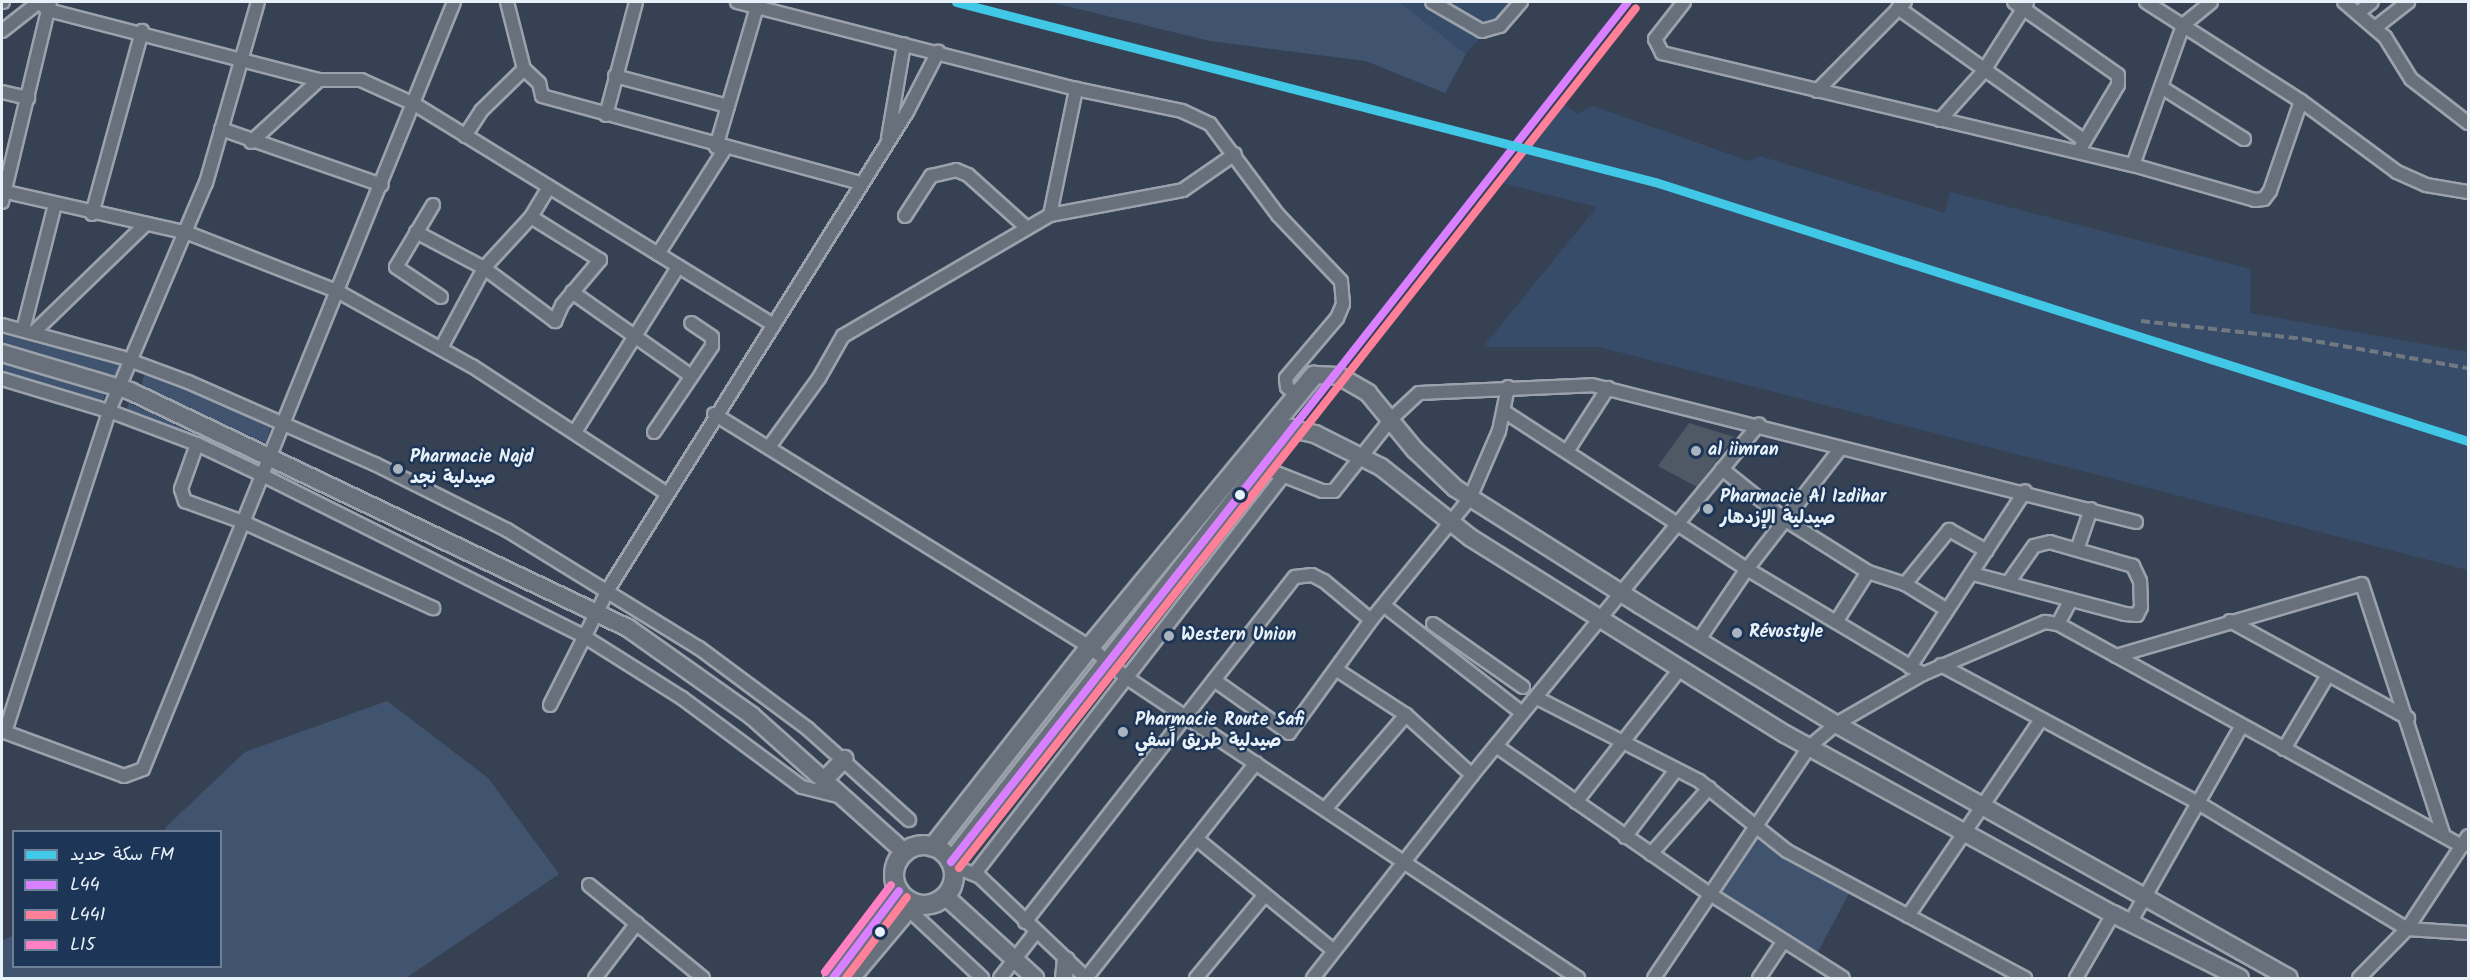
<!DOCTYPE html>
<meta charset="utf-8">
<style>
body{margin:0}
#map{position:relative;width:2470px;height:980px;overflow:hidden;background:#364254;font-family:Kalam,"Playpen Sans Arabic",sans-serif}
div>[style]{position:absolute}
[style*='--x']{left:calc(var(--x)*1px);top:calc(var(--y)*1px);width:calc(var(--w)*1px);rotate:calc(var(--a)*1deg)}
.built>*{inset:0;background:#364c68}
.green>*{inset:0;background:#405470;transform-origin:0 0}
.building>*{inset:0;background:#4f5966}
.roads{filter:drop-shadow(2px 0 #9ba2ab) drop-shadow(-2px 0 #9ba2ab) drop-shadow(0 2px #9ba2ab) drop-shadow(0 -2px #9ba2ab)}
.street>*{height:12px;margin:-6px;padding:0 6px;transform-origin:6px;border-radius:6px;background:#68717b}
.secondary>*{height:16px;margin:-8px;padding:0 8px;transform-origin:8px;border-radius:8px;background:#68717b}
.primary>*{height:18px;margin:-9px;padding:0 9px;transform-origin:9px;border-radius:9px;background:#68717b}
.primary>.ring{margin:-9px;padding:0;box-sizing:content-box;background:none;border:18px solid #68717b;border-radius:50%}
.rail>*{height:4px;margin-top:-2px;transform-origin:0;background:repeating-linear-gradient(90deg,#717882 0 9px,transparent 0 13.5px)}
.bus-1>*{height:8px;margin:-4px;padding:0 4px;transform-origin:4px;border-radius:4px;background:#d880ff}
.bus-2>*{height:8px;margin:-4px;padding:0 4px;transform-origin:4px;border-radius:4px;background:#ff8098}
.bus-3>*{height:8px;margin:-4px;padding:0 4px;transform-origin:4px;border-radius:4px;background:#ff80c5}
.rail-1>*{height:9px;margin:-4.5px;padding:0 4.5px;transform-origin:4.5px;border-radius:4.5px;background:#40c8e6}
.dots>*{width:16px;height:16px;translate:-50% -50%;box-sizing:border-box;border:3px solid #1d3557;border-radius:50%}
span{translate:-50% -50%;white-space:nowrap;text-align:center;line-height:1.15;-webkit-text-stroke:5px #1d3557;paint-order:stroke}
.poi-label{font-size:18px;color:#e8f1f8;font-weight:700}
.left{translate:0 -50%;text-align:left}
.frame{position:absolute;inset:0;border:3px solid #e8f1f8;pointer-events:none}
.legend{position:absolute;left:12px;top:830px;width:210px;height:138px;box-sizing:border-box;background:#1d3557;border:2px solid #6e8097;margin:0;padding:8px 10px;list-style:none;font-size:18px;color:#e8f1f8}
.legend li{display:flex;align-items:center;gap:12px;height:30px}
.legend b{width:30px;border:2px solid #6e8097}
</style>
<div id="map">
<div class="built">
<i style="clip-path:polygon(1399px 2px,1511px 2px,1466px 54px)"></i>
<i style="clip-path:polygon(1563px 103px,1577px 114px,1593px 106px,1749px 161px,1760px 156px,1945px 213px,1950px 192px,2251px 269px,2250px 313px,2468px 352px,2468px 570px,1599px 347px,1483px 347px,1597px 207px,1502px 183px)"></i>
</div>
<div class="green">
<i style="clip-path:polygon(1050px 2px,1399px 2px,1466px 54px,1445px 93px,1366px 61px,1210px 41px)"></i>
<i style="left:2px;top:334px;width:124px;height:13px;rotate:14deg"></i>
<i style="clip-path:polygon(2px 364px,105px 392px,102px 405px,2px 376px)"></i>
<i style="clip-path:polygon(145px 373px,271px 426px,266px 443px,141px 386px)"></i>
<i style="clip-path:polygon(128px 403px,261px 460px,257px 468px,127px 410px)"></i>
<i style="clip-path:polygon(387px 701px,488px 778px,559px 874px,406px 978px,2px 978px,2px 941px,13px 935px,14px 966px,220px 966px,220px 832px,164px 831px,166px 827px,245px 752px)"></i>
<i style="clip-path:polygon(1754px 838px,1851px 890px,1815px 957px,1712px 892px)"></i>
</div>
<div class="building">
<i style="clip-path:polygon(1689px 423px,1734px 437px,1697px 487px,1658px 466px)"></i>
</div>
<div class="roads">
<div class="street">
<i style="--x:2;--y:2;--w:1;--a:0"></i>
<i style="--x:39;--y:2;--w:12;--a:42"></i>
<i style="--x:48;--y:10;--w:280;--a:14.5"></i>
<i style="--x:319;--y:80;--w:42;--a:0"></i>
<i style="--x:361;--y:80;--w:60;--a:24.4"></i>
<i style="--x:416;--y:105;--w:418;--a:31.6"></i>
<i style="--x:507;--y:2;--w:69;--a:75.8"></i>
<i style="--x:524;--y:69;--w:21;--a:43"></i>
<i style="--x:539;--y:83;--w:13;--a:77"></i>
<i style="--x:542;--y:96;--w:330;--a:15.3"></i>
<i style="--x:737;--y:2;--w:350;--a:14.4"></i>
<i style="--x:1076;--y:89;--w:108;--a:11.7"></i>
<i style="--x:1182;--y:111;--w:31;--a:25"></i>
<i style="--x:1210;--y:124;--w:114;--a:53.2"></i>
<i style="--x:1278;--y:215;--w:91;--a:46.3"></i>
<i style="--x:1341;--y:281;--w:23;--a:85"></i>
<i style="--x:1343;--y:304;--w:15;--a:113"></i>
<i style="--x:1337;--y:318;--w:79;--a:130.4"></i>
<i style="--x:1286;--y:378;--w:9;--a:84"></i>
<i style="--x:1287;--y:387;--w:13;--a:39"></i>
<i style="--x:1432;--y:2;--w:58;--a:30.1"></i>
<i style="--x:1482;--y:31;--w:19;--a:-16"></i>
<i style="--x:1500;--y:26;--w:32;--a:-49"></i>
<i style="--x:1684;--y:2;--w:47;--a:128.1"></i>
<i style="--x:1655;--y:39;--w:16;--a:63"></i>
<i style="--x:1662;--y:53;--w:484;--a:13.4"></i>
<i style="--x:2133;--y:165;--w:127;--a:16"></i>
<i style="--x:2255;--y:200;--w:9;--a:-6"></i>
<i style="--x:2264;--y:199;--w:10;--a:-53"></i>
<i style="--x:2270;--y:191;--w:95;--a:-71"></i>
<i style="--x:2014;--y:2;--w:127;--a:35.1"></i>
<i style="--x:2118;--y:75;--w:10;--a:90"></i>
<i style="--x:2118;--y:85;--w:72;--a:120.8"></i>
<i style="--x:2146;--y:2;--w:184;--a:32.6"></i>
<i style="--x:2301;--y:101;--w:119;--a:36.5"></i>
<i style="--x:2397;--y:172;--w:32;--a:24"></i>
<i style="--x:2426;--y:185;--w:43;--a:9.5"></i>
<i style="--x:2344;--y:2;--w:54;--a:40.5"></i>
<i style="--x:2385;--y:37;--w:49;--a:58.2"></i>
<i style="--x:2411;--y:79;--w:72;--a:37.7"></i>
<i style="--x:1898;--y:8;--w:228;--a:35.4"></i>
<i style="--x:2359;--y:12;--w:16;--a:-38"></i>
<i style="--x:2376;--y:27;--w:41;--a:-38"></i>
<i style="--x:2;--y:31;--w:47;--a:-38.1"></i>
<i style="--x:615;--y:76;--w:117;--a:14.9"></i>
<i style="--x:2161;--y:87;--w:98;--a:32.1"></i>
<i style="--x:1817;--y:91;--w:125;--a:-45.3"></i>
<i style="--x:2;--y:92;--w:27;--a:13"></i>
<i style="--x:606;--y:115;--w:117;--a:-75.1"></i>
<i style="--x:1940;--y:120;--w:64;--a:-48.1"></i>
<i style="--x:1983;--y:72;--w:82;--a:-57.5"></i>
<i style="--x:221;--y:129;--w:170;--a:19.2"></i>
<i style="--x:465;--y:136;--w:30;--a:-57"></i>
<i style="--x:481;--y:111;--w:60;--a:-44.3"></i>
<i style="--x:888;--y:138;--w:95;--a:-80.3"></i>
<i style="--x:251;--y:142;--w:92;--a:-42.4"></i>
<i style="--x:716;--y:147;--w:146;--a:-73.7"></i>
<i style="--x:2133;--y:165;--w:149;--a:-70.3"></i>
<i style="--x:2183;--y:25;--w:36;--a:-39"></i>
<i style="--x:2;--y:191;--w:191;--a:12.7"></i>
<i style="--x:188;--y:233;--w:160;--a:21.3"></i>
<i style="--x:337;--y:291;--w:154;--a:29.1"></i>
<i style="--x:472;--y:366;--w:232;--a:33.2"></i>
<i style="--x:2;--y:202;--w:206;--a:-76.5"></i>
<i style="--x:433;--y:205;--w:72;--a:120.8"></i>
<i style="--x:396;--y:267;--w:54;--a:33.7"></i>
<i style="--x:92;--y:214;--w:190;--a:-74.7"></i>
<i style="--x:1050;--y:215;--w:135;--a:-10.6"></i>
<i style="--x:1183;--y:190;--w:63;--a:-34.7"></i>
<i style="--x:905;--y:216;--w:48;--a:-57"></i>
<i style="--x:931;--y:176;--w:26;--a:-13"></i>
<i style="--x:956;--y:170;--w:13;--a:23"></i>
<i style="--x:968;--y:175;--w:78;--a:41.9"></i>
<i style="--x:416;--y:232;--w:77;--a:27.9"></i>
<i style="--x:484;--y:268;--w:89;--a:36.7"></i>
<i style="--x:555;--y:321;--w:17;--a:-66"></i>
<i style="--x:562;--y:305;--w:59;--a:-49.8"></i>
<i style="--x:600;--y:260;--w:81;--a:-148.1"></i>
<i style="--x:658;--y:254;--w:125;--a:-57.5"></i>
<i style="--x:572;--y:292;--w:146;--a:35.2"></i>
<i style="--x:2;--y:325;--w:123;--a:15.1"></i>
<i style="--x:121;--y:357;--w:72;--a:20.5"></i>
<i style="--x:188;--y:382;--w:204;--a:23.7"></i>
<i style="--x:375;--y:464;--w:148;--a:26.6"></i>
<i style="--x:507;--y:530;--w:225;--a:31.6"></i>
<i style="--x:699;--y:648;--w:136;--a:36.6"></i>
<i style="--x:808;--y:729;--w:136;--a:42"></i>
<i style="--x:23;--y:330;--w:130;--a:-75.7"></i>
<i style="--x:33;--y:333;--w:157;--a:-44"></i>
<i style="--x:441;--y:348;--w:91;--a:-61.7"></i>
<i style="--x:484;--y:268;--w:69;--a:-47.3"></i>
<i style="--x:531;--y:217;--w:35;--a:-59"></i>
<i style="--x:2;--y:379;--w:112;--a:16.7"></i>
<i style="--x:109;--y:411;--w:94;--a:20.6"></i>
<i style="--x:197;--y:444;--w:72;--a:25.5"></i>
<i style="--x:262;--y:475;--w:361;--a:26.6"></i>
<i style="--x:585;--y:637;--w:115;--a:32.2"></i>
<i style="--x:682;--y:698;--w:149;--a:36.6"></i>
<i style="--x:802;--y:787;--w:45;--a:14"></i>
<i style="--x:1505;--y:412;--w:288;--a:33"></i>
<i style="--x:1747;--y:569;--w:205;--a:30.8"></i>
<i style="--x:714;--y:414;--w:442;--a:31.8"></i>
<i style="--x:1090;--y:647;--w:48;--a:40"></i>
<i style="--x:1127;--y:678;--w:542;--a:33.63"></i>
<i style="--x:575;--y:432;--w:195;--a:-58"></i>
<i style="--x:654;--y:432;--w:104;--a:-56"></i>
<i style="--x:712;--y:346;--w:9;--a:-90"></i>
<i style="--x:712;--y:337;--w:25;--a:-146"></i>
<i style="--x:197;--y:444;--w:48;--a:109.6"></i>
<i style="--x:181;--y:489;--w:13;--a:72"></i>
<i style="--x:185;--y:501;--w:62;--a:19.9"></i>
<i style="--x:243;--y:522;--w:209;--a:24.4"></i>
<i style="--x:769;--y:447;--w:85;--a:-54.1"></i>
<i style="--x:819;--y:378;--w:48;--a:-60.3"></i>
<i style="--x:843;--y:336;--w:240;--a:-30.3"></i>
<i style="--x:1050;--y:215;--w:129;--a:-78.3"></i>
<i style="--x:1568;--y:450;--w:74;--a:-57.2"></i>
<i style="--x:1259;--y:466;--w:68;--a:21.6"></i>
<i style="--x:1322;--y:491;--w:12;--a:0"></i>
<i style="--x:1334;--y:491;--w:92;--a:-51.6"></i>
<i style="--x:1391;--y:419;--w:38;--a:-43"></i>
<i style="--x:1419;--y:393;--w:173;--a:-2.6"></i>
<i style="--x:1592;--y:385;--w:561;--a:14.14"></i>
<i style="--x:1722;--y:469;--w:83;--a:38.7"></i>
<i style="--x:1787;--y:521;--w:96;--a:32.2"></i>
<i style="--x:1868;--y:572;--w:39;--a:18"></i>
<i style="--x:1905;--y:584;--w:48;--a:31.4"></i>
<i style="--x:2078;--y:547;--w:40;--a:-71.1"></i>
<i style="--x:1973;--y:574;--w:157;--a:14.7"></i>
<i style="--x:2125;--y:614;--w:12;--a:5"></i>
<i style="--x:2137;--y:615;--w:9;--a:-63"></i>
<i style="--x:2141;--y:607;--w:26;--a:-92"></i>
<i style="--x:2140;--y:581;--w:17;--a:-115"></i>
<i style="--x:2133;--y:566;--w:86;--a:-163.9"></i>
<i style="--x:2050;--y:542;--w:16;--a:166"></i>
<i style="--x:2034;--y:546;--w:45;--a:125.1"></i>
<i style="--x:1905;--y:584;--w:70;--a:-50.8"></i>
<i style="--x:1949;--y:530;--w:43;--a:28.9"></i>
<i style="--x:1386;--y:607;--w:172;--a:37.9"></i>
<i style="--x:2230;--y:621;--w:203;--a:28.6"></i>
<i style="--x:1836;--y:622;--w:59;--a:-57.4"></i>
<i style="--x:1433;--y:624;--w:110;--a:35"></i>
<i style="--x:2058;--y:624;--w:27;--a:-62"></i>
<i style="--x:1698;--y:641;--w:87;--a:-55.8"></i>
<i style="--x:1747;--y:569;--w:152;--a:-52.2"></i>
<i style="--x:2116;--y:656;--w:256;--a:-16.3"></i>
<i style="--x:2362;--y:584;--w:263;--a:72"></i>
<i style="--x:1941;--y:665;--w:294;--a:28.2"></i>
<i style="--x:2200;--y:804;--w:242;--a:31.1"></i>
<i style="--x:2407;--y:929;--w:61;--a:3.8"></i>
<i style="--x:1910;--y:667;--w:210;--a:-56.8"></i>
<i style="--x:1337;--y:670;--w:82;--a:33.1"></i>
<i style="--x:1406;--y:715;--w:89;--a:42.3"></i>
<i style="--x:1214;--y:680;--w:92;--a:35.2"></i>
<i style="--x:1289;--y:733;--w:140;--a:-54"></i>
<i style="--x:1371;--y:620;--w:157;--a:-50.9"></i>
<i style="--x:1470;--y:498;--w:73;--a:-66.6"></i>
<i style="--x:1499;--y:431;--w:45;--a:-78.4"></i>
<i style="--x:1537;--y:698;--w:182;--a:27.1"></i>
<i style="--x:1699;--y:781;--w:112;--a:38.5"></i>
<i style="--x:1787;--y:851;--w:270;--a:28.1"></i>
<i style="--x:550;--y:705;--w:131;--a:-63.2"></i>
<i style="--x:609;--y:588;--w:562;--a:-57.95"></i>
<i style="--x:907;--y:112;--w:68;--a:-62.7"></i>
<i style="--x:2;--y:731;--w:130;--a:20.2"></i>
<i style="--x:124;--y:776;--w:20;--a:-20"></i>
<i style="--x:143;--y:769;--w:828;--a:-67.93"></i>
<i style="--x:5;--y:732;--w:337;--a:-72"></i>
<i style="--x:109;--y:411;--w:248;--a:-67"></i>
<i style="--x:206;--y:183;--w:188;--a:-74"></i>
<i style="--x:1496;--y:746;--w:260;--a:34.7"></i>
<i style="--x:1710;--y:894;--w:157;--a:32.3"></i>
<i style="--x:2284;--y:749;--w:86;--a:-59.3"></i>
<i style="--x:1576;--y:802;--w:169;--a:-52"></i>
<i style="--x:1326;--y:808;--w:123;--a:-49.3"></i>
<i style="--x:1625;--y:837;--w:84;--a:-52.7"></i>
<i style="--x:1198;--y:840;--w:174;--a:39.2"></i>
<i style="--x:1651;--y:854;--w:88;--a:-48.7"></i>
<i style="--x:951;--y:865;--w:31;--a:22"></i>
<i style="--x:980;--y:877;--w:146;--a:43.6"></i>
<i style="--x:975;--y:873;--w:502;--a:-52.2"></i>
<i style="--x:589;--y:885;--w:147;--a:39.2"></i>
<i style="--x:907;--y:908;--w:103;--a:43"></i>
<i style="--x:1908;--y:916;--w:235;--a:-55.9"></i>
<i style="--x:1025;--y:922;--w:438;--a:-52"></i>
<i style="--x:1295;--y:577;--w:17;--a:-7"></i>
<i style="--x:1312;--y:575;--w:13;--a:27"></i>
<i style="--x:1324;--y:581;--w:61;--a:39.7"></i>
<i style="--x:2130;--y:923;--w:225;--a:-60.5"></i>
<i style="--x:595;--y:978;--w:69;--a:-52.6"></i>
<i style="--x:1000;--y:978;--w:58;--a:-52"></i>
<i style="--x:1086;--y:978;--w:274;--a:-51.7"></i>
<i style="--x:1196;--y:978;--w:107;--a:-50.3"></i>
<i style="--x:1313;--y:978;--w:258;--a:-51.9"></i>
<i style="--x:1472;--y:775;--w:453;--a:-50.7"></i>
<i style="--x:1654;--y:978;--w:278;--a:-56.1"></i>
<i style="--x:1809;--y:747;--w:35;--a:-40"></i>
<i style="--x:1836;--y:724;--w:100;--a:-29.9"></i>
<i style="--x:1923;--y:674;--w:133;--a:-23.1"></i>
<i style="--x:2045;--y:622;--w:13;--a:9"></i>
<i style="--x:2058;--y:624;--w:461;--a:28.8"></i>
<i style="--x:1759;--y:978;--w:43;--a:-56.3"></i>
<i style="--x:2076;--y:978;--w:74;--a:-60"></i>
<i style="--x:2359;--y:978;--w:69;--a:-45.6"></i>
<i style="--x:2407;--y:929;--w:111;--a:-56.7"></i>
</div>
<div class="secondary">
<i style="--x:2;--y:353;--w:134;--a:16.5"></i>
<i style="--x:130;--y:391;--w:552;--a:25.45"></i>
<i style="--x:628;--y:628;--w:151;--a:35.3"></i>
<i style="--x:751;--y:715;--w:205;--a:41.8"></i>
<i style="--x:1314;--y:375;--w:25;--a:2"></i>
<i style="--x:1339;--y:376;--w:34;--a:30"></i>
<i style="--x:1368;--y:393;--w:74;--a:50.5"></i>
<i style="--x:1415;--y:450;--w:55;--a:43.5"></i>
<i style="--x:1455;--y:488;--w:219;--a:32.3"></i>
<i style="--x:1640;--y:605;--w:229;--a:31.3"></i>
<i style="--x:1836;--y:724;--w:519;--a:29.28"></i>
<i style="--x:1291;--y:429;--w:25;--a:12"></i>
<i style="--x:1315;--y:434;--w:74;--a:26.6"></i>
<i style="--x:1381;--y:467;--w:115;--a:38.3"></i>
<i style="--x:1471;--y:538;--w:370;--a:32"></i>
<i style="--x:1785;--y:734;--w:374;--a:28.8"></i>
<i style="--x:2113;--y:914;--w:142;--a:26.7"></i>
<i style="--x:825;--y:779;--w:28;--a:-46"></i>
<i style="--x:945;--y:896;--w:122;--a:42.3"></i>
<i style="--x:1064;--y:978;--w:18;--a:-84"></i>
</div>
<div class="primary">
<i class="ring" style="left:894px;top:845px;width:42px;height:42px"></i>
<i style="--x:933;--y:847;--w:254;--a:-51.9"></i>
<i style="--x:1090;--y:647;--w:352;--a:-50.5"></i>
<i style="--x:951;--y:862;--w:551;--a:-51.86"></i>
<i style="--x:833;--y:978;--w:109;--a:-52.8"></i>
<i style="--x:850;--y:978;--w:98;--a:-50"></i>
</div>
</div>
<div class="rail">
<i style="--x:2141;--y:321;--w:163;--a:6.3"></i>
<i style="--x:2303;--y:339;--w:168;--a:10"></i>
</div>
<div class="bus-1">
<i style="--x:951;--y:862;--w:1094;--a:-51.79"></i>
<i style="--x:833;--y:978;--w:109;--a:-52.8"></i>
</div>
<div class="bus-2">
<i style="--x:959;--y:868;--w:1094;--a:-51.79"></i>
<i style="--x:846;--y:978;--w:101;--a:-53"></i>
</div>
<div class="bus-3">
<i style="--x:825;--y:972;--w:109;--a:-52.8"></i>
</div>
<div class="rail-1">
<i style="--x:956;--y:2;--w:722;--a:14.44"></i>
<i style="--x:1655;--y:182;--w:853;--a:17.67"></i>
</div>
<div class="dots">
<i style="left:1696px;top:451px;background:#aab4bf"></i>
<i style="left:398px;top:469px;background:#aab4bf"></i>
<i style="left:1240px;top:495px;background:#e8f1f8"></i>
<i style="left:1708px;top:509px;background:#aab4bf"></i>
<i style="left:1737px;top:633px;background:#aab4bf"></i>
<i style="left:1169px;top:636px;background:#aab4bf"></i>
<i style="left:1123px;top:732px;background:#aab4bf"></i>
<i style="left:880px;top:932px;background:#e8f1f8"></i>
</div>
<div class="poi-label">
<span class="left" style="left:1708px;top:451px">al iimran</span>
<span class="left" style="left:410px;top:469px">Pharmacie Najd<br>صيدلية نجد</span>
<span class="left" style="left:1720px;top:509px">Pharmacie Al Izdihar<br>صيدلية الإزدهار</span>
<span class="left" style="left:1749px;top:633px">Révostyle</span>
<span class="left" style="left:1181px;top:636px">Western Union</span>
<span class="left" style="left:1135px;top:732px">Pharmacie Route Safi<br>صيدلية طريق اًسفي</span>
</div>
<div class="frame"></div>
<ul class="legend">
<li><b style="height:8px;background:#40c8e6"></b>سكة حديد FM</li>
<li><b style="height:8px;background:#d880ff"></b>L44</li>
<li><b style="height:8px;background:#ff8098"></b>L441</li>
<li><b style="height:8px;background:#ff80c5"></b>L15</li>
</ul>
</div>
